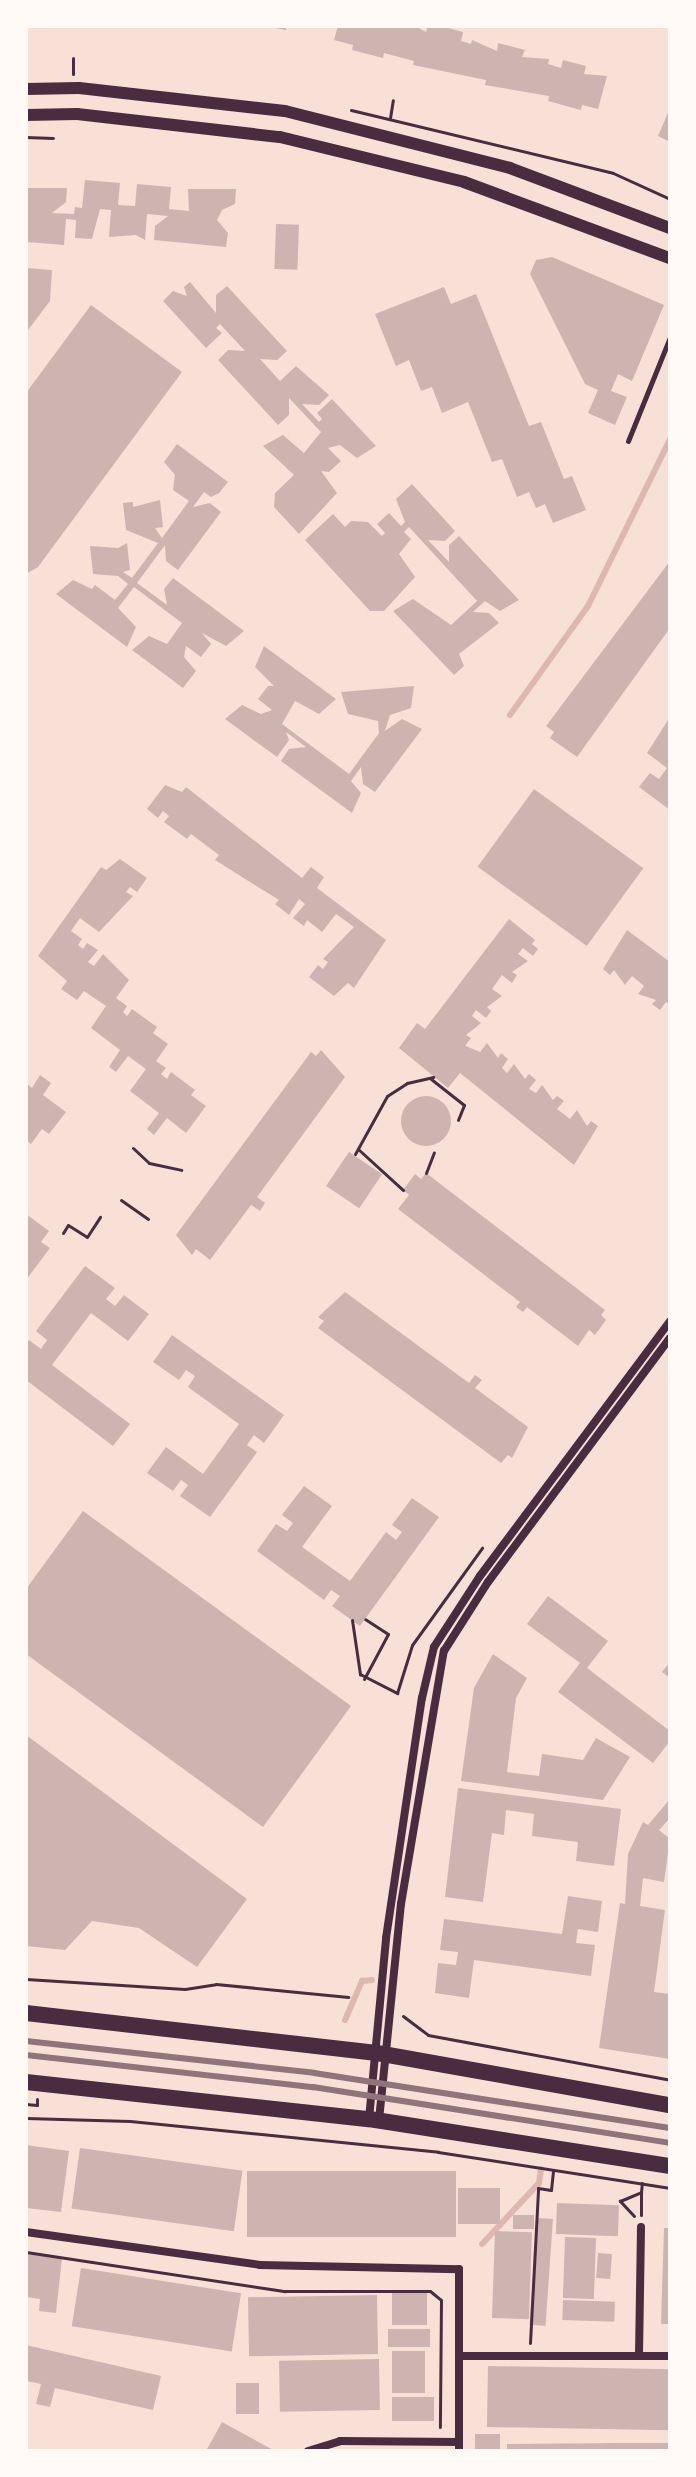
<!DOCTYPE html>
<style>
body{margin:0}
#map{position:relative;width:696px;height:2477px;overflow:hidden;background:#f7e1d7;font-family:Karla,sans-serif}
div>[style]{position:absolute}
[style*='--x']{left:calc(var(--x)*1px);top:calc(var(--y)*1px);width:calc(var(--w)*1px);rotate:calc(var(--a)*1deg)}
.stream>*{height:6px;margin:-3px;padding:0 3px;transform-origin:3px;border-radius:3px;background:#dcb8b0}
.building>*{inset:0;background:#ccb4b1;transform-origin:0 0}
.round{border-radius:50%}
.path>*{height:3px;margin:-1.5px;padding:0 1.5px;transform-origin:1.5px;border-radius:1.5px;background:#4a2c40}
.service>*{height:5px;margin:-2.5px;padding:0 2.5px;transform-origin:2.5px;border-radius:2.5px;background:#4a2c40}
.minor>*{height:8px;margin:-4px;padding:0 4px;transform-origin:4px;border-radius:4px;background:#4a2c40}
.tertiary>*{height:12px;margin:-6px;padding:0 6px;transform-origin:6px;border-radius:6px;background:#4a2c40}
.primary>*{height:16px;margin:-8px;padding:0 8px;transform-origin:8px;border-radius:8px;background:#4a2c40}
.rail>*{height:6px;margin:-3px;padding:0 3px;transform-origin:3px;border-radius:3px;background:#8f747c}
span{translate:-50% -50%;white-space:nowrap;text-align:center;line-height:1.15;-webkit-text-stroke:8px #fffaf5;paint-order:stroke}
.frame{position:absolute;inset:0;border:28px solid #fffaf5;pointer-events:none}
</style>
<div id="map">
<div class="stream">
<i style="--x:510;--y:715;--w:134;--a:-54.4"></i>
<i style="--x:588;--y:606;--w:186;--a:-63.8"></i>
<i style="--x:345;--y:2020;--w:43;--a:-66.4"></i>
<i style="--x:362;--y:1981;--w:10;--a:-6"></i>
<i style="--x:482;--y:2244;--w:83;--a:-46.9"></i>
<i style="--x:539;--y:2183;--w:14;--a:-82"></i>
</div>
<div class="building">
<i style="clip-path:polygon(264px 26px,286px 26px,286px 30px)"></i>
<i style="clip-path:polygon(338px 26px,415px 26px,426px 32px,428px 26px,441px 26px,463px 32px,461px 41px,471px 44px,472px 40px,497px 51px,498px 43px,525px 50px,522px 57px,549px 59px,548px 64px,561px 68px,563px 60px,586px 66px,584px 74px,607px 76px,598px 109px,582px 105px,581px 110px,548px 101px,549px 96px,485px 85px,486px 80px,413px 65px,414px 61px,384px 53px,383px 58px,352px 50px,353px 45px,334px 40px)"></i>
<i style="clip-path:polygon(670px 108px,670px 142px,658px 136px)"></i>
<i style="clip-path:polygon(85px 180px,120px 183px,118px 205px,135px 206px,137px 184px,171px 187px,169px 209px,189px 211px,188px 189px,236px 189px,235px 204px,222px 210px,217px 220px,228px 233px,226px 247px,154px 240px,155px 226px,168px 216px,147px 214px,145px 240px,136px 235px,109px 237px,111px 210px,100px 209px,92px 239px,75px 238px,76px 220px,66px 219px,64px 245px,27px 242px,26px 188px,67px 188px,66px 202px,52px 213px,74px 214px,75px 207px,82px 208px)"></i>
<i style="left:276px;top:224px;width:23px;height:45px;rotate:2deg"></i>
<i style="clip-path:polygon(552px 257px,664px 305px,632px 381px,618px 374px,611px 391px,627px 397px,615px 425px,588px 413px,598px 390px,585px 384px,530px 274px,536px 260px)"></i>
<i style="clip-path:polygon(26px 268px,52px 270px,50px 301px,28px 330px)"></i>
<i style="clip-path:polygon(190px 282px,216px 313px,216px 295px,227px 286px,287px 351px,277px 360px,260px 359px,280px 381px,296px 366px,329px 395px,319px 405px,302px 404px,319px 422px,322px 419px,317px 413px,332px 399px,376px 446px,357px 458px,340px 445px,328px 448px,341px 461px,329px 472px,321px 471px,337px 493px,299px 534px,274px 507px,275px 493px,294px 475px,263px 446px,283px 435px,304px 453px,321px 432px,289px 398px,289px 415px,278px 425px,218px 360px,228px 350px,245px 351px,220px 324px,216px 328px,222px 333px,206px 348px,163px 301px,173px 291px,187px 296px,184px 287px)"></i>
<i style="clip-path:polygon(444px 287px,451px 304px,476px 294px,529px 426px,541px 422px,564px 479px,572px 476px,586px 510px,553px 523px,545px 504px,536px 508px,529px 492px,517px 497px,502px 459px,492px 462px,468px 402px,442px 413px,432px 387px,421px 391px,409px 360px,396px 366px,375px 314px)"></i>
<i style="clip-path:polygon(91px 305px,182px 372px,38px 567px,26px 574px,26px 393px)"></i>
<i style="clip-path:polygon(177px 444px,228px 482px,219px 493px,211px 497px,204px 492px,193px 507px,210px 503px,221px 512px,178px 570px,166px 561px,165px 545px,137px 583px,167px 605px,164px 589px,173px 578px,244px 631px,226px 646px,202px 633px,211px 644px,201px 657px,186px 646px,184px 657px,196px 671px,183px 688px,132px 650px,149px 636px,167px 644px,182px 623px,134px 587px,118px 608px,136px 627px,127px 647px,56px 594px,73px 580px,92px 589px,95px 585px,115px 600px,128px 584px,118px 576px,93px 574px,90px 546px,118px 548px,127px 543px,130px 570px,123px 572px,132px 578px,158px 543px,126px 530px,123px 503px,133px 502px,133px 507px,160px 500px,163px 527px,155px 528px,162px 538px,189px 501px,173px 490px,175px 475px,164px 462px)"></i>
<i style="clip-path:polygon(412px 484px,455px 531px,445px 541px,428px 540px,449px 562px,449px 545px,459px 536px,519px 600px,500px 611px,485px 601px,473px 612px,489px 613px,499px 623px,459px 654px,464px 666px,454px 675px,393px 611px,413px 599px,451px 625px,477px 601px,409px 527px,404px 532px,411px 539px,399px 554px,415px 577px,384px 611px,370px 611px,305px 540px,333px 514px,345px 527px,351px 521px,368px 522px,382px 536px,385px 533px,377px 524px,389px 513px,401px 526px,405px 522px,396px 499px)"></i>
<i style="clip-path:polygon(670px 561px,670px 628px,577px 757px,550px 738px,554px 732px,546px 726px)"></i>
<i style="clip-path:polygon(264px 646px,336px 699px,319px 714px,295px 701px,282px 724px,349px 774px,379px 733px,378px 721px,348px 714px,341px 692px,414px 686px,411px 708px,390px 715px,385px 731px,402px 719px,422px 729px,375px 792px,363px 784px,361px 767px,351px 781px,361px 793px,352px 813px,281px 761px,289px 749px,306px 747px,286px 732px,289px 740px,277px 757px,225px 719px,242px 705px,261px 714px,272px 710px,258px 699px,268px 686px,274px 686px,255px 667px)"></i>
<i style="clip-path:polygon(670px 717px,669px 779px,670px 810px,639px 787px,650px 773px,659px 779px,667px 768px,647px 753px)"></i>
<i style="clip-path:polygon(165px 785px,182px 792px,186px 787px,302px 878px,311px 867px,324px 877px,317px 888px,386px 940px,354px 988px,348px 983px,334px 996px,309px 977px,318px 965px,323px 969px,328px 962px,323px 959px,354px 927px,336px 914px,322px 932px,307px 920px,304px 926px,293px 918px,305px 904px,299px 899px,289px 915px,275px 904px,279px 900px,215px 860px,219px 855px,191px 834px,187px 839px,164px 822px,169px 816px,163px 811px,158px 818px,147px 809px)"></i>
<i style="left:534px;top:789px;width:135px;height:96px;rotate:36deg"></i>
<i style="clip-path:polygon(120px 859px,147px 878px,137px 892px,130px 887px,126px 892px,133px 896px,99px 932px,80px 918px,71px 931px,82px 939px,78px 945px,83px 949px,87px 943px,98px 950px,88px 962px,94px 966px,103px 954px,129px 980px,116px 998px,127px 1006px,123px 1012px,127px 1016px,132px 1009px,157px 1027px,153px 1033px,168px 1044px,156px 1061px,166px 1068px,161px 1074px,167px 1079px,171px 1072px,195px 1090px,191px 1095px,206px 1106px,186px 1133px,167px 1118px,154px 1135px,147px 1129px,159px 1113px,130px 1091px,146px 1069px,128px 1056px,116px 1072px,109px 1067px,120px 1050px,91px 1028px,106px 1006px,84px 991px,77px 1000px,61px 989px,67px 981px,38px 956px,101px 867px,106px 870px)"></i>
<i style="clip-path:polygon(509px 919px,535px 940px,532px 944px,538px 949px,533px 956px,523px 948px,518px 954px,528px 961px,512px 972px,517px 975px,512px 983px,502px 975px,492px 989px,502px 996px,487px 1007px,491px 1011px,486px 1018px,476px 1010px,472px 1016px,481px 1023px,466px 1035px,471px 1038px,465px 1046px,454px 1041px,480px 1052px,487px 1043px,498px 1058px,501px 1053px,508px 1059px,502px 1068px,507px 1073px,514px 1064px,525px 1079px,529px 1074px,536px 1080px,529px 1089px,536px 1093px,542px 1085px,553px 1100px,557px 1096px,564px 1101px,557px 1109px,570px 1119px,577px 1110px,587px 1126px,591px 1121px,598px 1126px,574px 1165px,460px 1073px,448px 1088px,399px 1048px,417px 1023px,425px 1029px)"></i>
<i style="clip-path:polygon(627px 930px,670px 962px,670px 1004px,666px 1002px,660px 1010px,652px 1004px,656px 1000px,638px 994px,644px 986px,632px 976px,625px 985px,614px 970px,610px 975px,603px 969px)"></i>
<i style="clip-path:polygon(321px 1050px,345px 1077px,257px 1197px,265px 1203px,260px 1211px,251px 1205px,210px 1260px,196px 1249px,192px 1255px,176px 1235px,311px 1052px,316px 1056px)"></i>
<i style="clip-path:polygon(40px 1075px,51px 1083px,43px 1095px,66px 1112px,49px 1134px,42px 1129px,31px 1144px,26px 1140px,26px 1083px,32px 1088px)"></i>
<i class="round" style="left:401px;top:1096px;width:50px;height:50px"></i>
<i style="left:349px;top:1152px;width:40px;height:41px;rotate:34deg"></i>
<i style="clip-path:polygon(426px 1173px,605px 1310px,601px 1315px,606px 1320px,595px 1335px,589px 1330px,578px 1346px,527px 1307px,523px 1312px,516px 1307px,520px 1302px,398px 1209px,409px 1195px,403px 1190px,415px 1174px,421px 1179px)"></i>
<i style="clip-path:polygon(26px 1214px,49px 1231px,41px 1242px,50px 1248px,26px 1280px)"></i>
<i style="clip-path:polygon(85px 1266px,115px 1288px,106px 1299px,115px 1306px,124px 1295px,149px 1314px,128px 1341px,91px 1313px,52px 1365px,130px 1424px,113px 1446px,26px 1380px,26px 1344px,29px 1340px,41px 1349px,47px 1340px,36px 1331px)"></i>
<i style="clip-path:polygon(345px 1292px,469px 1383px,475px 1375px,482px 1380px,475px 1388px,528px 1427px,512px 1458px,508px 1455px,501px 1463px,318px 1328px,324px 1321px,318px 1317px)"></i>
<i style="clip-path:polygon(172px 1335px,284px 1415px,264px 1443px,254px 1435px,247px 1445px,257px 1452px,210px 1517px,180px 1496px,188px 1485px,181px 1480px,173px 1491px,147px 1473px,166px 1447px,203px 1474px,239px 1424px,188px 1387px,195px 1376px,186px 1370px,179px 1380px,153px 1362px)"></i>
<i style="clip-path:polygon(304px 1486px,332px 1506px,302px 1547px,350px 1581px,386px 1532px,396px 1540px,402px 1532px,392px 1525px,412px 1498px,439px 1517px,360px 1626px,332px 1606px,340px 1596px,331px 1590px,324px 1600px,257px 1551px,276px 1524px,287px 1531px,293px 1523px,282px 1515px)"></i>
<i style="clip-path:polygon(83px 1511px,351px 1706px,263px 1827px,26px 1654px,26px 1589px)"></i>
<i style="clip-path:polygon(548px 1596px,608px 1641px,587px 1668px,670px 1731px,670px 1741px,653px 1763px,558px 1692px,580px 1663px,527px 1624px)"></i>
<i style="clip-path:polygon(493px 1654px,527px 1678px,516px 1698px,507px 1772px,539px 1776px,542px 1754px,583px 1760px,596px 1738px,630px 1757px,603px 1800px,461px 1781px,474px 1688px)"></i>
<i style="clip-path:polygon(670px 1662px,670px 1678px,662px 1672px)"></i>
<i style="clip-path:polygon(26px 1735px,247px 1899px,197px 1967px,139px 1928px,92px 1921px,65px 1950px,26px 1946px)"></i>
<i style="clip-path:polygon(458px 1788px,621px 1809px,614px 1866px,576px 1861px,578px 1842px,532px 1836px,534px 1814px,506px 1810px,504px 1835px,492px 1833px,483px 1902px,445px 1897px)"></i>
<i style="clip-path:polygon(670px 1799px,670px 1818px,659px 1830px,670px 1839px,664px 1882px,643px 1878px,640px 1906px,665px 1910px,654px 1992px,670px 1994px,670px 2059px,599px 2048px,620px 1903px,625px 1904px,628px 1854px,643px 1822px,648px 1825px)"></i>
<i style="clip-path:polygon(568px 1896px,602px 1901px,598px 1932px,578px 1929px,576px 1943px,595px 1945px,591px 1976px,474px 1960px,469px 1998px,435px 1993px,438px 1963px,456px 1965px,458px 1952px,440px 1950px,444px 1919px,562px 1934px)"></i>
<i style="clip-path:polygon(26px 2145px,69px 2151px,61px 2212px,26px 2208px)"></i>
<i style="left:80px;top:2148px;width:164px;height:61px;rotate:8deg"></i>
<i style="left:247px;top:2171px;width:209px;height:66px"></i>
<i style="left:458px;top:2188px;width:42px;height:36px"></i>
<i style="left:557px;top:2203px;width:62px;height:31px;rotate:2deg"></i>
<i style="left:513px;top:2215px;width:21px;height:14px"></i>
<i style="left:537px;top:2218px;width:16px;height:107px;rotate:4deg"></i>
<i style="clip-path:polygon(664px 2228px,670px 2228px,670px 2324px,661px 2324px)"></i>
<i style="left:495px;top:2231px;width:37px;height:87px;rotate:2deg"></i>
<i style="left:565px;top:2237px;width:31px;height:61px;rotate:2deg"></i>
<i style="left:598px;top:2253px;width:14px;height:25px;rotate:4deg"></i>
<i style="clip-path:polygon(26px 2254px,62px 2258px,56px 2313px,39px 2311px,40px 2299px,26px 2297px)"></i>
<i style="left:81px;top:2268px;width:162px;height:59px;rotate:9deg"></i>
<i style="left:392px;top:2293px;width:35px;height:32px"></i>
<i style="left:377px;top:2295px;width:59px;height:129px;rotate:89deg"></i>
<i style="left:563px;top:2300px;width:52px;height:20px;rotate:2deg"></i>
<i style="left:388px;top:2329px;width:42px;height:18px"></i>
<i style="clip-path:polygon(26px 2345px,161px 2376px,153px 2410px,55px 2388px,50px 2407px,36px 2404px,41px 2384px,26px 2381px)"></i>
<i style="left:392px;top:2351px;width:33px;height:42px"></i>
<i style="left:379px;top:2359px;width:51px;height:100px;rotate:89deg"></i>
<i style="left:488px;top:2366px;width:182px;height:61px;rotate:1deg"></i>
<i style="left:236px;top:2383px;width:23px;height:31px"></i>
<i style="left:392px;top:2397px;width:42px;height:24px"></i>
<i style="clip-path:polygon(222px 2422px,275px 2451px,206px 2451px)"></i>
<i style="left:500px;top:2434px;width:17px;height:25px;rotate:90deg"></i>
<i style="clip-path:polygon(618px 2443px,670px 2443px,670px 2451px,507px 2451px,507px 2444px)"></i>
</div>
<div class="path">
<i style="--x:73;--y:58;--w:16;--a:90"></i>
<i style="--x:351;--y:110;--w:269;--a:13.5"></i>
<i style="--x:613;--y:173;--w:63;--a:24.5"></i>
<i style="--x:390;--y:118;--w:18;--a:-81"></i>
<i style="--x:26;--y:137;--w:27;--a:2"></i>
<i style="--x:431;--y:1079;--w:42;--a:38.2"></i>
<i style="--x:464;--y:1105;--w:16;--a:112"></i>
<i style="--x:133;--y:1148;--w:22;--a:43"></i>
<i style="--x:149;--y:1163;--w:33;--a:12"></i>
<i style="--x:358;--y:1149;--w:61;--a:42.3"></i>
<i style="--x:355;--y:1154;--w:66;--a:-61.1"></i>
<i style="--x:387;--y:1096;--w:24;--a:-33"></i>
<i style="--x:407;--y:1083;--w:27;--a:-13"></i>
<i style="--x:426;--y:1173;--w:22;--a:-69"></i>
<i style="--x:121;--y:1200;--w:33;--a:35"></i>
<i style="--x:63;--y:1233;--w:9;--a:-58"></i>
<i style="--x:68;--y:1225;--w:22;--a:32"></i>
<i style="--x:87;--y:1237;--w:24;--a:-57"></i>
<i style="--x:352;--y:1620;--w:55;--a:81.6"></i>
<i style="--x:360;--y:1674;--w:42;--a:27.2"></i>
<i style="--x:397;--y:1693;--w:50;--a:-72.6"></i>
<i style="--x:412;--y:1645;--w:120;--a:-54.2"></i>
<i style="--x:364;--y:1679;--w:51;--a:-61.9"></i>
<i style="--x:388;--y:1634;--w:27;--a:-147"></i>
<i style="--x:26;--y:1979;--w:159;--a:3.6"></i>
<i style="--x:185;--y:1989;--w:31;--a:-9"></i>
<i style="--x:216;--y:1984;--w:133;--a:5.6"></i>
<i style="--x:403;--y:2016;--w:31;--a:37"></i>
<i style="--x:428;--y:2035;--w:246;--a:10.5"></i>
<i style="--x:26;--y:2104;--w:11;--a:5"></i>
<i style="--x:37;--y:2105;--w:6;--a:-90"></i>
<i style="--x:26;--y:2118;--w:104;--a:1.7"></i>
<i style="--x:130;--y:2121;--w:310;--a:5.7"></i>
<i style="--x:438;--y:2152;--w:235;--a:8.8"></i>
<i style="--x:641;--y:2215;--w:23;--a:-90"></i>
<i style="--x:634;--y:2216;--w:21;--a:-133"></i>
<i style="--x:620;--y:2201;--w:23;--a:-23"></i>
<i style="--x:641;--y:2192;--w:9;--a:-84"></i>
<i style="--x:26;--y:2252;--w:262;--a:8.6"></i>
<i style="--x:285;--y:2291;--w:145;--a:0"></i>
<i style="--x:430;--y:2291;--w:14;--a:39"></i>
<i style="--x:441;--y:2300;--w:127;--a:90.5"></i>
<i style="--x:530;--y:2343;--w:155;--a:-87"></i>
<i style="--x:538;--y:2188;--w:13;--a:9"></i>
<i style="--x:551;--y:2190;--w:20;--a:-84"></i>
</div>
<div class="service">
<i style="--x:628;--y:441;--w:112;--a:-68"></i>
</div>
<div class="minor">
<i style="--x:369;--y:2119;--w:182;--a:-84.6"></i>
<i style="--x:386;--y:1938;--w:243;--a:-81.5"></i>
<i style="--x:422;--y:1698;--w:52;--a:-76.8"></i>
<i style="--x:434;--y:1647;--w:85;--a:-57.1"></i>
<i style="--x:480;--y:1576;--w:318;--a:-53.3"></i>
<i style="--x:379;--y:2120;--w:217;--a:-84.2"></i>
<i style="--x:401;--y:1904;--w:257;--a:-80.4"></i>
<i style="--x:444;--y:1651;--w:82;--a:-57.5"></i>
<i style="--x:488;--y:1582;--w:304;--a:-53.3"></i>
<i style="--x:26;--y:2232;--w:236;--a:8"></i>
<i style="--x:260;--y:2265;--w:199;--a:1.2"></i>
<i style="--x:459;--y:2269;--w:182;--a:90"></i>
<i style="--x:639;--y:2355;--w:128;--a:-89.1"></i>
<i style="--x:462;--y:2356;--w:208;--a:0"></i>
<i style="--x:308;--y:2451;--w:34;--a:-17"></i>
<i style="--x:340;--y:2441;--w:119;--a:0.5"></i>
</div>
<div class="tertiary">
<i style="--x:26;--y:89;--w:53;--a:-1.1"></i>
<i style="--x:79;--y:88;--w:207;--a:6.4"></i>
<i style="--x:285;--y:111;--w:232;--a:14.2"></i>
<i style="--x:510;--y:168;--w:171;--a:20.6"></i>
<i style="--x:26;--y:115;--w:51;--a:-1.1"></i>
<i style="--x:77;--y:114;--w:204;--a:6.5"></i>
<i style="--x:280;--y:137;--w:189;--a:13.7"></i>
<i style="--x:464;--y:182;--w:220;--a:20.3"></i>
</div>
<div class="primary">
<i style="--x:26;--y:2013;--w:353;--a:6.5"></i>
<i style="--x:377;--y:2053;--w:298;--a:10.1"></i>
<i style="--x:26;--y:2082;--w:345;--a:6.2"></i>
<i style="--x:369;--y:2119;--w:305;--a:8.9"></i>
</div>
<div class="rail">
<i style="--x:26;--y:2041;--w:290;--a:6.3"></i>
<i style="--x:314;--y:2073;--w:360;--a:8.8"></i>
<i style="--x:26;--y:2055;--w:289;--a:6.4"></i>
<i style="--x:313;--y:2087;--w:361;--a:8.9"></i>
</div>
<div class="frame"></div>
</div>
